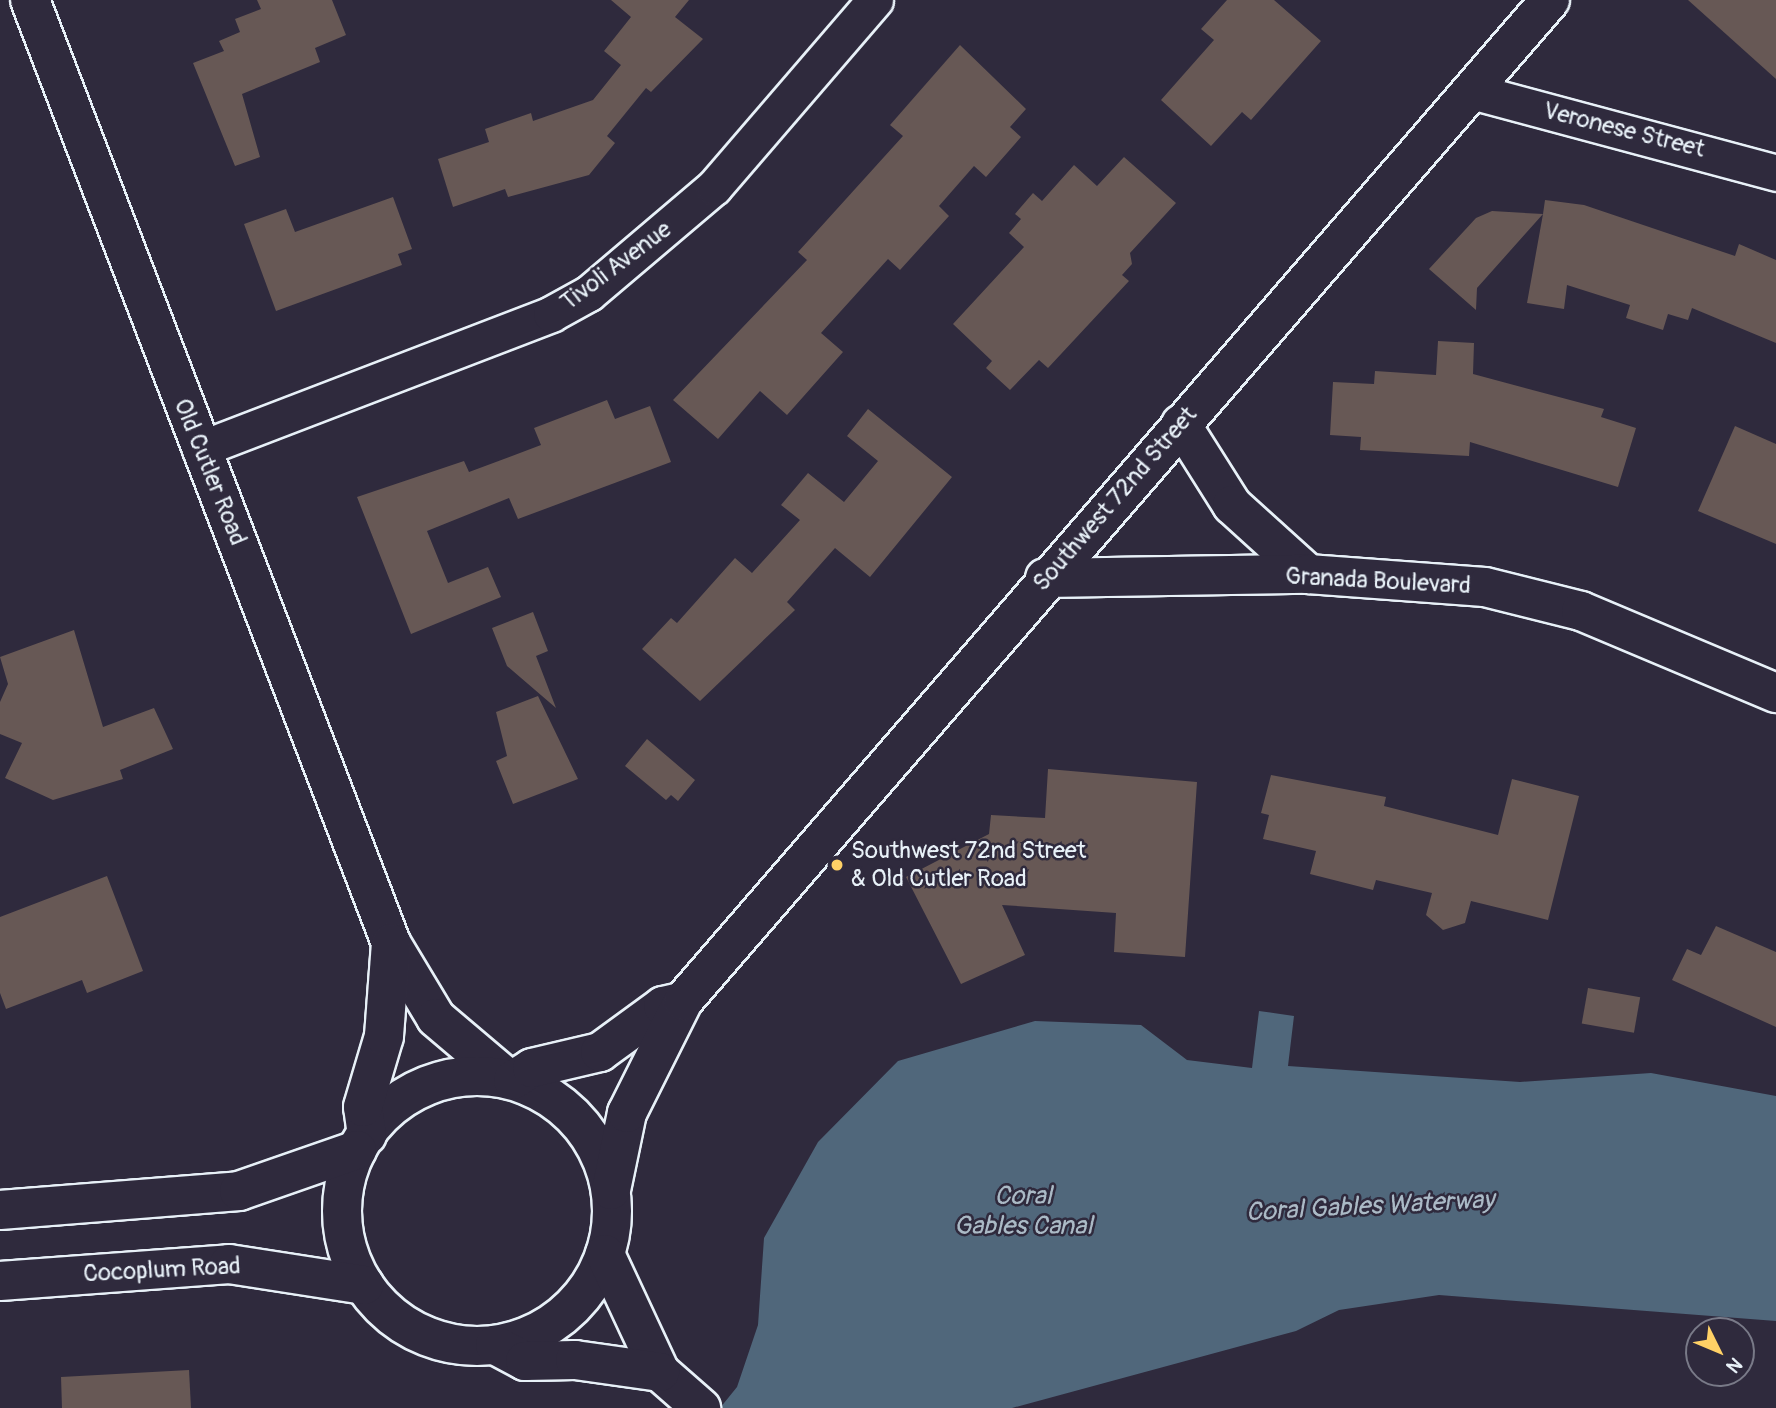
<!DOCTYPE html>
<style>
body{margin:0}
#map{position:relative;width:1776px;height:1408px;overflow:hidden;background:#2f2a3d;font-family:Pangolin,sans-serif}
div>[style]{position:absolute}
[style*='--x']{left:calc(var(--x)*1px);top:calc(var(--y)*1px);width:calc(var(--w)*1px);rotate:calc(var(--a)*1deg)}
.water>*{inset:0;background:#50677b}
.building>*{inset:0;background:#675855;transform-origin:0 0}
.roads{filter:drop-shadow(2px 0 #e8f1f8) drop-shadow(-2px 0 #e8f1f8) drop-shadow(0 2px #e8f1f8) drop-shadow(0 -2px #e8f1f8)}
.street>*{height:35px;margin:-17.5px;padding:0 17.5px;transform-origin:17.5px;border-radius:17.5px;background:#2f2a3d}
.secondary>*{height:38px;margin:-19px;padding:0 19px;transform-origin:19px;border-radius:19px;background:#2f2a3d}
.secondary>.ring{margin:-19px;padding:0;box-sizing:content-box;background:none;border:38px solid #2f2a3d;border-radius:50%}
.dots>*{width:19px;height:19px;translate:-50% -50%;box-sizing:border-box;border:4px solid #2f2a3d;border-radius:50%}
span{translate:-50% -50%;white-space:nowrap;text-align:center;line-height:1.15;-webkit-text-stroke:5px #2f2a3d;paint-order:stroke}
.street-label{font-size:24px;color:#e8f1f8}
.poi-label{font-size:24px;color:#e8f1f8}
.left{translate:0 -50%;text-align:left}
.water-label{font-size:26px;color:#abbac6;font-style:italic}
.north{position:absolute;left:1685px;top:1317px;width:70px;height:70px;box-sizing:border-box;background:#2f2a3d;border:2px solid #797a88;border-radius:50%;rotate:133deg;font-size:19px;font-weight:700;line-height:28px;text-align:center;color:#e8f1f8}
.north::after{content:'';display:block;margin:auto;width:24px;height:32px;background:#ffd166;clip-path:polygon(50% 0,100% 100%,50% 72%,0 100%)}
</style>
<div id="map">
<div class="water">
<i style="clip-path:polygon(1259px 1011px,1294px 1016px,1288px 1066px,1520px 1082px,1651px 1073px,1776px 1096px,1776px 1321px,1439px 1295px,1339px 1310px,1296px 1331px,1012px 1408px,720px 1408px,737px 1387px,758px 1325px,764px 1238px,818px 1142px,898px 1061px,1035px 1021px,1141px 1025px,1187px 1060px,1252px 1068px)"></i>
</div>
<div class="building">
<i style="clip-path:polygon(257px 0,332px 0,346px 35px,315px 48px,320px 62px,242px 94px,260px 157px,235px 166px,193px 63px,224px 51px,219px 41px,240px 32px,235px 19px,261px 9px)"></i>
<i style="clip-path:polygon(611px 0,689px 0,675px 17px,703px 39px,651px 92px,646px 88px,607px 136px,615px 143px,589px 175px,508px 197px,505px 189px,453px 207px,438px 159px,489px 142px,485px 129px,531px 113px,533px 121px,593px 100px,621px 65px,604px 51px,631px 17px)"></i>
<i style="clip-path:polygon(1227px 0,1274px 0,1321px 41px,1251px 120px,1242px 112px,1211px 146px,1161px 100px,1214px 40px,1201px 29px)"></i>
<i style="clip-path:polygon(1688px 0,1776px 0,1776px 79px)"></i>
<i style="clip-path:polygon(960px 45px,1026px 109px,1010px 127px,1021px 137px,986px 177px,974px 166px,939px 206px,949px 216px,900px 270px,888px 259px,821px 333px,843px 352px,787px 415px,760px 391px,718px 439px,673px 400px,807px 260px,798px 252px,903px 136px,890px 125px)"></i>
<i style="clip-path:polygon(1124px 157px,1176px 203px,1130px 253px,1132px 264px,1122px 275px,1129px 281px,1048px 368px,1039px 360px,1010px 390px,986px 368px,992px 361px,953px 324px,1024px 247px,1009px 233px,1021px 219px,1015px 214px,1033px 193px,1042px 201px,1074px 165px,1097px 186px)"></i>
<i style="clip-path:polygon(393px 197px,412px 249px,398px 254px,402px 265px,276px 311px,244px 224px,286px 209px,295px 232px)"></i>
<i style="clip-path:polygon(1545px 200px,1584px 205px,1735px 256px,1739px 244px,1776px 260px,1776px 343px,1692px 308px,1688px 320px,1668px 314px,1663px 330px,1626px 318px,1630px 305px,1567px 285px,1564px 309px,1527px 303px,1543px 214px,1477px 288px,1476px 310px,1429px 269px,1476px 218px,1492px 211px,1543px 214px)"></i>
<i style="clip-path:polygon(1438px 341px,1474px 343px,1473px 374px,1604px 409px,1601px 417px,1636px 428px,1618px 487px,1470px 442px,1469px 456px,1360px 450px,1361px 437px,1330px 435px,1333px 382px,1374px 384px,1375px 371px,1436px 375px)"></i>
<i style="clip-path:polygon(607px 400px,615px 419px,650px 406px,671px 462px,518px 519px,509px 498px,427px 531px,448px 583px,488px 567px,501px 597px,411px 634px,357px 497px,464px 461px,469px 472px,541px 445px,534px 428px)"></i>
<i style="clip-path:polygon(868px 409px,952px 477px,870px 577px,835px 548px,787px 602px,795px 610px,700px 701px,642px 649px,671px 618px,677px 623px,735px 558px,752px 573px,800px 520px,781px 505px,808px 473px,844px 502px,878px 461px,847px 436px)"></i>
<i style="clip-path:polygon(1735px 426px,1776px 444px,1776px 544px,1698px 511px)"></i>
<i style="clip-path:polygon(533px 612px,548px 651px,536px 656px,556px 708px,507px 666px,492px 628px)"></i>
<i style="clip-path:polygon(74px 630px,103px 727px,154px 708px,173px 749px,120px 770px,123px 779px,53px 800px,5px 778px,22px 743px,0 734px,0 702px,8px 684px,0 657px)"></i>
<i style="clip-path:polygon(538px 696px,578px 779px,513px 804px,496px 761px,507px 756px,496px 712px)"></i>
<i style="clip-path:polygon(647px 739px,695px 780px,678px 801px,671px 795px,666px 800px,625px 766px)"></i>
<i style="clip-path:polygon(1048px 769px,1197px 782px,1185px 957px,1114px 952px,1116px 913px,1002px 905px,1025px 955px,961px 984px,906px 877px,989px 834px,991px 815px,1045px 818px)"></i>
<i style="clip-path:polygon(1271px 775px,1386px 797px,1384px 806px,1498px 835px,1512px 779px,1579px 796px,1548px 920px,1471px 901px,1465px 923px,1443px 930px,1426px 915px,1432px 893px,1376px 880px,1373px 890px,1310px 874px,1316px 851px,1263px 839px,1269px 815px,1261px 813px)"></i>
<i style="clip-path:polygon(107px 876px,143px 971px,87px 993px,82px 980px,6px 1009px,0 993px,0 917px)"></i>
<i style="clip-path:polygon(1716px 926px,1776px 952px,1776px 1027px,1672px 980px,1687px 949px,1701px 955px)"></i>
<i style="left:1588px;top:988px;width:53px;height:36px;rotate:10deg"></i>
<i style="clip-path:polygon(189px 1370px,191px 1408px,62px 1408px,61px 1377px)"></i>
</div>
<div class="roads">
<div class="street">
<i style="--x:1471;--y:91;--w:316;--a:15"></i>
<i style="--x:200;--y:449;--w:376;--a:-21"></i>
<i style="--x:551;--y:314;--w:43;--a:-28.9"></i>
<i style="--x:589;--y:293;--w:164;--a:-40.3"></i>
<i style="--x:714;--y:187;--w:247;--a:-49.3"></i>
</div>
<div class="secondary">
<i style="--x:30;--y:0;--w:1010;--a:69.05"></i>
<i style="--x:391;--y:943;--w:87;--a:59"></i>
<i style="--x:436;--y:1018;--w:94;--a:40.3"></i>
<i style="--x:1181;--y:424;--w:96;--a:57.8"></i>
<i style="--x:1232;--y:505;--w:103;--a:42.2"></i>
<i style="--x:1045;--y:578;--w:263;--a:-0.9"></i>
<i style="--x:1308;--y:574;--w:177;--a:4.2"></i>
<i style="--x:1485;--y:587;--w:99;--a:14"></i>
<i style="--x:1581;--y:611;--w:212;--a:22.8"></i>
<i class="ring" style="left:342px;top:1076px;width:232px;height:232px"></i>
<i style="--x:513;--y:1080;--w:22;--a:-32"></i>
<i style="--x:532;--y:1068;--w:70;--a:-13.2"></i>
<i style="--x:600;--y:1052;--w:78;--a:-36.1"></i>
<i style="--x:663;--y:1006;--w:18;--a:-13"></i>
<i style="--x:367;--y:1135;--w:28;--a:-98"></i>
<i style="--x:363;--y:1107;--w:74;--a:-73.5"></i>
<i style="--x:384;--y:1036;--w:93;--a:-85.7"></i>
<i style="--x:611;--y:1190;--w:79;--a:-78.3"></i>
<i style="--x:627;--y:1113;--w:125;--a:-63.4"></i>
<i style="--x:683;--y:1001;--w:1324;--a:-49.1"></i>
<i style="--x:0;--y:1210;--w:240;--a:-4.5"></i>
<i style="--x:239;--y:1191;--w:125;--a:-19.2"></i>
<i style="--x:605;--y:1254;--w:130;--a:65"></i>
<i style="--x:660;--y:1372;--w:55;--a:41.3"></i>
<i style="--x:0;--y:1281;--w:230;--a:-4.2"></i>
<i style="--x:229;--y:1264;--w:137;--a:8.8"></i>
<i style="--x:495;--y:1345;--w:34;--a:28"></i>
<i style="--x:525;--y:1361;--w:50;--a:-1.1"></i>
<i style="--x:575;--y:1360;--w:86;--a:8"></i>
</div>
</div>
<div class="dots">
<i style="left:837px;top:865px;background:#ffd166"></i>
</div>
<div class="street-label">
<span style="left:1624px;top:130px;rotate:14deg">Veronese Street</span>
<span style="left:616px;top:266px;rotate:-37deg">Tivoli Avenue</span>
<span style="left:210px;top:472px;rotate:68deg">Old Cutler Road</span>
<span style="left:1115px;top:499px;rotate:-49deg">Southwest 72nd Street</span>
<span style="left:1378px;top:581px;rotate:3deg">Granada Boulevard</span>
<span style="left:162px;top:1270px;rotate:-3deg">Cocoplum Road</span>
</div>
<div class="poi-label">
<span class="left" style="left:851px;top:865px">Southwest 72nd Street<br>&amp; Old Cutler Road</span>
</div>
<div class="water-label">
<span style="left:1023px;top:1212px">Coral<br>Gables Canal</span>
<span style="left:1370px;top:1207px;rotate:-3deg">Coral Gables Waterway</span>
</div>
<div class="north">N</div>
</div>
